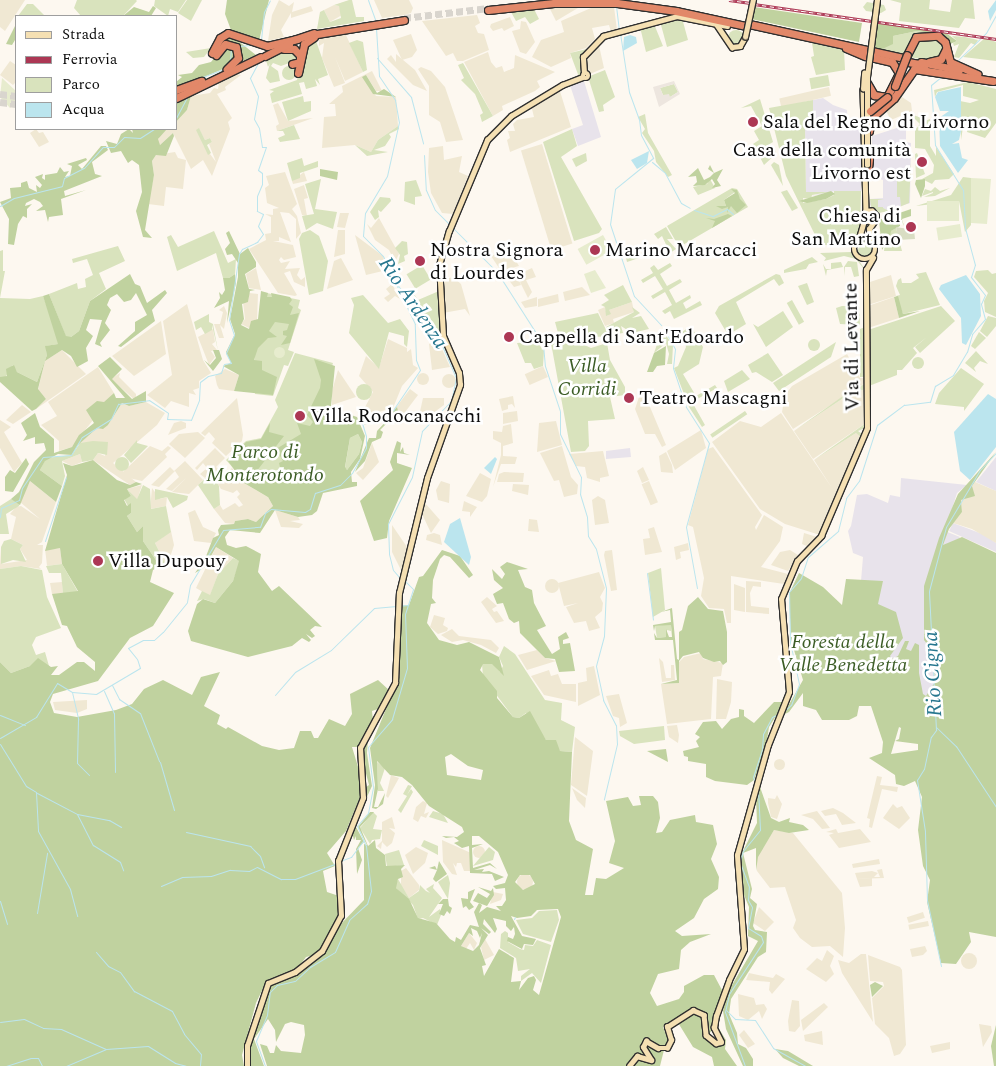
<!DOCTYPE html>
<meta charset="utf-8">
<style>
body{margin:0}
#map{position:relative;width:996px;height:1066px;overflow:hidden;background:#fdf8f0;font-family:Spectral,serif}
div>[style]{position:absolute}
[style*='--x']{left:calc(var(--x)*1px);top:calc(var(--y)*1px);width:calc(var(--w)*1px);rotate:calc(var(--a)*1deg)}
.industrial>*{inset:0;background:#e8e3eb}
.farmland>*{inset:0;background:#f0e8d3;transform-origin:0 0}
.round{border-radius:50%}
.green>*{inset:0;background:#d9e3bd;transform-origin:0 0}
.forest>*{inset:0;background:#c0d29f}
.cemetery>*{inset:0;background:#d9ddc3}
.pitch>*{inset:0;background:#e7ecce;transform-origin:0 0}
.plaza>*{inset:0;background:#ede6df}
.water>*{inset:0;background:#bbe5ee}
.stream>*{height:1px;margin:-0.5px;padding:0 0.5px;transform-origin:0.5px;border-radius:0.5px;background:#bbe5ee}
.highway-tunnel>*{height:7px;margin-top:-3.5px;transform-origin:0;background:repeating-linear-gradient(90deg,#d9d5ce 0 7px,transparent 0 10.5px)}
.roads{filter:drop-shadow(1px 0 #2f2f2f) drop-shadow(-1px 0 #2f2f2f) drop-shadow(0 1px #2f2f2f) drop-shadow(0 -1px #2f2f2f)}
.secondary>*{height:4.5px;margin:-2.25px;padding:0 2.25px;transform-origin:2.25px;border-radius:2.25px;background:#f5e0b3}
.secondary>.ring{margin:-2.25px;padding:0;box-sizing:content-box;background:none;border:4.5px solid #f5e0b3;border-radius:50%}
.highway>*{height:7px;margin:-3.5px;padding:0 3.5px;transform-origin:3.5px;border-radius:3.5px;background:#e28869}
.rail>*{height:3px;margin-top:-1.5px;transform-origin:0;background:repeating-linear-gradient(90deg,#fff 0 4px,#ac3754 0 8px);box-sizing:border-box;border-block:1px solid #ac3754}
.bridges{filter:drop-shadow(1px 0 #2f2f2f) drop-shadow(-1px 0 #2f2f2f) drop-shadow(0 1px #2f2f2f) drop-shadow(0 -1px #2f2f2f)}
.secondary-bridge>*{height:4.5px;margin:-2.25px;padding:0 2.25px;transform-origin:2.25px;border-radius:2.25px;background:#f5e0b3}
.highway-bridge>*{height:7px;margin:-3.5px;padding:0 3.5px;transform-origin:3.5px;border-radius:3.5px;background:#e28869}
.dots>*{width:14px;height:14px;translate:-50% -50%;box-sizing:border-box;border:2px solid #fff;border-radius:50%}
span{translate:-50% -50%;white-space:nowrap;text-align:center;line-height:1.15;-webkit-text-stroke:5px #fff;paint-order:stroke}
.poi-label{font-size:20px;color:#0d0d0d}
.left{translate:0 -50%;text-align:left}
.right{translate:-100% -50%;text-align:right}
.street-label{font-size:20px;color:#0d0d0d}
.park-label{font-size:20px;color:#3c5d26;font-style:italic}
.water-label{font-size:21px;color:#27778f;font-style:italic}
.legend{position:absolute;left:15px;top:15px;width:162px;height:115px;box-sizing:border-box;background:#fff;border:1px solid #9e9e9e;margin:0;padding:6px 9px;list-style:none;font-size:15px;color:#0d0d0d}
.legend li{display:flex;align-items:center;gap:10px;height:25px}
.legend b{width:25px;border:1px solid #9e9e9e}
</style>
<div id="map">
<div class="industrial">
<i style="clip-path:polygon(584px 81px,601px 137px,578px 146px,572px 129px,583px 125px,570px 85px)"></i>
<i style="clip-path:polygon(823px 98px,833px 105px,847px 110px,848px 127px,856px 124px,861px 133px,861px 191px,835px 191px,800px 199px,827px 192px,806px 192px,805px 126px,813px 125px,813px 100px)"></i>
<i style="clip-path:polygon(900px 124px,906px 124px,906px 142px,911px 143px,910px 203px,879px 213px,870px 205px,870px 199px,883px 198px,883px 180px,872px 176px,872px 136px,900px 127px)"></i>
<i style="clip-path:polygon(630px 448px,631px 457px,606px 459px,606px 451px)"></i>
<i style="clip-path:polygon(996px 457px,996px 491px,976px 482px)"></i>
<i style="clip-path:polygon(901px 478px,967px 485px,957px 493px,945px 531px,960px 537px,951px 554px,951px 697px,906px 702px,861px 581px,863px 557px,853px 553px,848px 531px,851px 526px,857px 495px,867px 494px,888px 503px,890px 495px,900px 497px)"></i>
<i style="clip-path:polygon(953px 523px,985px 535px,996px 543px,996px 552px,949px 531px)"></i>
</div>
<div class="farmland">
<i style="clip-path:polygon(0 0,25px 0,5px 31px,0 27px)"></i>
<i style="clip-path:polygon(279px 0,289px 6px,294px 2px,292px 12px,311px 6px,313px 11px,291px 18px,291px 13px,281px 30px,284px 37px,268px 41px,272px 15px)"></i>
<i style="clip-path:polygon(374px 0,409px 0,413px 8px,411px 13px,404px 15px,382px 18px)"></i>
<i style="clip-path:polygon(334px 5px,339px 6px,342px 15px,330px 22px,324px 10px)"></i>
<i style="clip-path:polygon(583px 5px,556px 21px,549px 7px,573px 5px)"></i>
<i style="clip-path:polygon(598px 5px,614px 7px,617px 30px,611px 32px,609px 25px,592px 28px,595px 39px,586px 48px,570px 53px,571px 58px,551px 67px,532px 57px,541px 40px,564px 32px,561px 21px)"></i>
<i style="clip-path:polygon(477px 15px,480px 23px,475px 26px,478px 33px,484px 34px,489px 50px,463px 61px,457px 61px,453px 53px,446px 56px,422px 21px)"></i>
<i style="clip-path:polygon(510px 17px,514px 26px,504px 31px,502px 28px,493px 31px,490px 27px,491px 24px)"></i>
<i style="clip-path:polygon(521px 21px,526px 22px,535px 42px,526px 54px,520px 52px,512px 31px,520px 29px)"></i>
<i style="clip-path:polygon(345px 33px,363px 72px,345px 81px,335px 57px,345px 83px,334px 87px,322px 58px,324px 43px,319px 46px,319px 38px)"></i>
<i style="clip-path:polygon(411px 34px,417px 50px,412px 57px,402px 60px,393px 40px)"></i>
<i style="clip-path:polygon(598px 41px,604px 68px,590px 74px,585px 72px,584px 57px)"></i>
<i style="clip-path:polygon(488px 52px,491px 62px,496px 68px,502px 66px,504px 72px,514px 68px,515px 55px,555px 72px,537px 81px,540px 87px,535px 91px,502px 106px,503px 110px,493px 116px,464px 62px)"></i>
<i style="clip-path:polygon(396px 54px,415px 70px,427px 91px,413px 85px,387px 59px,391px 55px,396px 62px)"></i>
<i style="clip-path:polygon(10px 61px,16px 65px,16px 82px,13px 85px,0 75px)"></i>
<i style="clip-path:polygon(421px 67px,431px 71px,445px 87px,463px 140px,446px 142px,440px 122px,429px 115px,429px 86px,418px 69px)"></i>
<i style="clip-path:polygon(372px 71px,382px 91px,376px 91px,366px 75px,364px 79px,376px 96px,396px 97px,398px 126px,378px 140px,371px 152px,355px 145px,322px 148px,324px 117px,336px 116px,335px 104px,329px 104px,343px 92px,342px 86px)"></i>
<i style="clip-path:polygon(evenodd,236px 74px,241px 75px,225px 87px,226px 90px,217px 94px,232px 118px,228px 122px,230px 129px,212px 176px,203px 160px,191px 169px,173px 133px,160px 145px,157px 142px,160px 134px,167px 129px,176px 129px,176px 122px,187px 110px,191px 96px,210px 93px,214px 88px,218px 89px,219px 82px,236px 74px,199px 129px,205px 140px,210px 138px,212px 142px,209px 144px,216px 162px,204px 146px,197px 130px,199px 129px)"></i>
<i style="left:829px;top:87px;width:9px;height:51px;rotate:77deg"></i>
<i style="clip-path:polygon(559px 88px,571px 127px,510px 152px,507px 140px,510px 138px,508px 131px,515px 131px,513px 124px,517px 120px,534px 117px,531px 105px)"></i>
<i style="clip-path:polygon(902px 97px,911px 103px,912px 111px,891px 120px,886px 111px)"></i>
<i style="clip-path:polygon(278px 103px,288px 121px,313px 118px,277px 131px,276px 126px,279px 124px,273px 105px)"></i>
<i style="clip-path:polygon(36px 129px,39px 133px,43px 132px,49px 142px,39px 147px,30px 133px)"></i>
<i style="left:542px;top:144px;width:104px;height:22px;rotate:73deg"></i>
<i style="clip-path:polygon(443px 146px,444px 160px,462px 156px,459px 172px,468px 176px,453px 214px,442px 213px,431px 193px,428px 172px,429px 148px)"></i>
<i style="clip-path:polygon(175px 152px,178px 158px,186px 160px,183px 189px,166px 187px,164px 206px,148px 204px,154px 175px,152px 161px,156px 155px)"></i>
<i style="clip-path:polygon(285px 172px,297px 204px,292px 209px,297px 216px,301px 233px,296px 239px,296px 219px,289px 213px,280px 212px,291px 242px,279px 237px,279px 241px,273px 241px,293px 245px,296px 257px,284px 260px,281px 257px,279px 260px,281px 263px,290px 261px,285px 269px,300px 268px,297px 275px,301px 280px,305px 277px,305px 292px,305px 287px,294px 282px,290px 271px,284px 273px,297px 295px,295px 296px,278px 293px,249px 249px,266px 240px,265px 234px,271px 233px,271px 217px,265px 214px,273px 215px,273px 209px,279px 208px,267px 203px,265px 188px,269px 185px,266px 176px)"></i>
<i style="clip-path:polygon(304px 172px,307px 181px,293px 184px,292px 181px)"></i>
<i style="clip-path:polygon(304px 185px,308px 198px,304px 199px,307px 216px,302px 215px,294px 189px)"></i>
<i style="clip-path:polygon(340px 213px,349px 213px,345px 228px,337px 227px)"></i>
<i style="clip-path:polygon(379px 218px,399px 254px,395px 262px,389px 250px,375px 240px,367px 224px,371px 228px)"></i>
<i style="clip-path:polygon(338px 230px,345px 230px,345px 254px,334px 257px)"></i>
<i style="clip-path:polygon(355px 235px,383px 256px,387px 270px,366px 275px)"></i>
<i style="clip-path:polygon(509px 249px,519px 266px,501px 271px,491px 256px)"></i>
<i style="clip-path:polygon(341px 258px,353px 280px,327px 289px,334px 261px)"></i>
<i style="clip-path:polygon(256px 268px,261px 290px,249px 288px,246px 274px)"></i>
<i style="clip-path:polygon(532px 268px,536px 277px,526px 280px,532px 292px,528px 298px,518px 278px,521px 285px,514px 287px,508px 279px)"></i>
<i style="clip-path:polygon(891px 275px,896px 296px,868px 305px,867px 283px)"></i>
<i style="clip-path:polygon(453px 277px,461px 284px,470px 316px,465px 309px,443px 313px,442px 280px)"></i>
<i style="clip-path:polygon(392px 284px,400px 299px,395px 296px,388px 302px,384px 298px,390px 294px,386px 289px)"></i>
<i style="clip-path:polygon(582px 287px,590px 295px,565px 301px,563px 292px)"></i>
<i style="clip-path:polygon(249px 293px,258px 294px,257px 321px,251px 321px,253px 324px,249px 328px,241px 324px,245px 319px,243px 302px,248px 302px)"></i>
<i style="clip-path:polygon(558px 294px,559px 302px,538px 307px,538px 299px)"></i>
<i style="clip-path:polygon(537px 297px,537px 306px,525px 308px,521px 302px)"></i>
<i style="clip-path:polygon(894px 297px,899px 318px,868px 328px,868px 306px)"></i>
<i style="clip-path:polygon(632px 302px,634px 312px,613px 319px,614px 323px,605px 326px,598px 310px,605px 307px,607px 316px,609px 310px)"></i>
<i style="clip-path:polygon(187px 304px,203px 360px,211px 373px,199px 381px,199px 388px,193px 390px,196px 395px,189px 393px,189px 407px,171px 401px,165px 408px,147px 395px,172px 375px,163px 321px)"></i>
<i style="clip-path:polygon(224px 306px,227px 313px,224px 329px,220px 325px,224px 338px,219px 338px,214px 324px,220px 324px,223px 312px,219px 310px)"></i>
<i style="clip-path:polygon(161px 321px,166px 354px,134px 376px,112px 356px)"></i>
<i style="clip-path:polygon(213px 329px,215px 342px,212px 344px,217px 350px,211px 351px,215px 357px,209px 365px,198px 337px)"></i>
<i style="clip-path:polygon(388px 339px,407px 348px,407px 352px,411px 349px,413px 365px,418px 368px,402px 386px,393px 408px,360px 417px,358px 413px,363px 411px,373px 392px,359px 376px,366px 356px,379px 368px)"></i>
<i style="clip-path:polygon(438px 340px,450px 367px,432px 370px,429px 344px)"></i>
<i style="clip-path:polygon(62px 350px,86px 374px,36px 409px,46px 399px,38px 390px,45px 361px)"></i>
<i style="clip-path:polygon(847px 354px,860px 378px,865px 378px,864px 384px,793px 429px,782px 412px,785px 395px,792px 386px)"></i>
<i style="left:543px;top:366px;width:12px;height:20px;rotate:66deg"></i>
<i style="clip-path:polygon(98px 367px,114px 393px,72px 447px,59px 451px,59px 441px,41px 425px,57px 416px,48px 402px)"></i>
<i style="clip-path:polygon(225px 369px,239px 375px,234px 391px,219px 389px,217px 385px,215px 376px)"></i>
<i style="clip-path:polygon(338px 370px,356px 397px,332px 405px,332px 391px)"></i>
<i style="clip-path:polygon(120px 373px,119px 377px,136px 394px,136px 401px,111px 379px)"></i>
<i class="round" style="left:417px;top:373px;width:12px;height:12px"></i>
<i class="round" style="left:442px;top:374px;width:14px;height:14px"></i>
<i style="clip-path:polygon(642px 388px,666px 445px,662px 447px,655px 434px,645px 434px,635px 409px)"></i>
<i style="left:410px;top:389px;width:10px;height:32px;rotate:37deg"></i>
<i style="clip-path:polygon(866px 389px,866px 423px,813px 459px,794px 431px,851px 393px)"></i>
<i style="clip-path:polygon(513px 396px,515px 408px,512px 404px,508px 405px,508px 409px,502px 411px,499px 399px)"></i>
<i style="clip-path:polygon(237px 398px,243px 435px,242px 441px,226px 456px,212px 443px,215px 439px,209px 432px,205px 436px,201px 433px)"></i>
<i style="clip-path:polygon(423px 398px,444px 398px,444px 405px,429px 416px,419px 416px)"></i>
<i style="clip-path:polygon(146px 402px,165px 413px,157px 425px,113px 463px,136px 482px,130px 485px,93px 460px,98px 453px,105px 456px,107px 442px,80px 443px,97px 427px,108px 425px,122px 403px,129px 406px)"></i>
<i style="clip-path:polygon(22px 405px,31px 412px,13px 424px,6px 420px)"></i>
<i style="clip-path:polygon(517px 411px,518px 421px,503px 424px,503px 413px)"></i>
<i style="clip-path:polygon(781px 413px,832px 488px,814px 460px,856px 433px,861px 435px,820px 535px,785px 524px,760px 509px,712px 442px,740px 421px,761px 427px)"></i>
<i style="clip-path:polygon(0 420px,11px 427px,4px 432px,22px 463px,14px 472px,0 448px)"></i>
<i style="clip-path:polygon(181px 421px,186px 423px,186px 428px,168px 435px,174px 423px)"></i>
<i style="clip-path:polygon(556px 421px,562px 445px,537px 452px,539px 423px)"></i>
<i style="clip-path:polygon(511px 424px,513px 443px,503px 446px,503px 456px,517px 457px,515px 464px,501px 464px,493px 487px,501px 455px,501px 443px,493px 439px,493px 431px,502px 432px,503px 426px)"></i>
<i style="clip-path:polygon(701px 430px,706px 448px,675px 470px,667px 451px)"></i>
<i style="clip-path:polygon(198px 432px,205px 438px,185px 458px,169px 444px,179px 434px)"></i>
<i style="clip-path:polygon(372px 443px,379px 462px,363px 480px,356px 473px,363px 468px)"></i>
<i style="clip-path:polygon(150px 446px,162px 451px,168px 446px,171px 448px,165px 454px,167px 457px,142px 481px,129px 478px,123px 472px)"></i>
<i style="clip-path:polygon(562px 446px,571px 477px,578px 485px,577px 494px,564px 497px,559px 480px,554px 481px,540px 453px)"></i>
<i style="clip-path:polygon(713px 447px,762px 515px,755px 527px,756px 530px,764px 515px,783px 527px,780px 541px,761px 567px,788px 574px,784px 584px,731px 576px,731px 623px,727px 623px,724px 609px,709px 608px,701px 596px,704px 578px,693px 527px,688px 525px,708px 449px)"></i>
<i style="clip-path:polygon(215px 448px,225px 458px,216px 467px,224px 475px,232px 468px,244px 483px,268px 497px,273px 506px,256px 522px,248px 519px,235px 521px,234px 524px,225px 523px,214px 509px,220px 505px,223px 510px,235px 503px,239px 507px,243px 505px,237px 497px,240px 494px,237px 490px,233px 493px,221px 489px,211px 473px,214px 468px,205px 478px,200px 474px,207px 468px,203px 463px,197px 470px,195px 468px)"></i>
<i style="clip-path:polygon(603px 451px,609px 476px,600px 478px,600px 482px,587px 478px,585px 467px,576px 466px,569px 454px)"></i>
<i style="clip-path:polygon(666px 452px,672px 465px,673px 473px,661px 472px,659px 456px)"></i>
<i style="clip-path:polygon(80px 454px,82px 462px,72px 466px,62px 461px)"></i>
<i style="clip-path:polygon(185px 461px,203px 480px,189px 494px,172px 492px,186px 478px,172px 491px,166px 489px,179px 477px,175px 471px,159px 487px,151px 485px,170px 467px,174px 471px)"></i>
<i style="clip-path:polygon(643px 467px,649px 480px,642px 483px,637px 471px)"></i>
<i style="clip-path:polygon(504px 472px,524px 473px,523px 482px,497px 482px,499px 474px)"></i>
<i style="clip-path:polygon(480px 473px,491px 479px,487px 496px,482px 502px,466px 496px)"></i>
<i style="clip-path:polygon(30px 481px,56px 502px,42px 542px,37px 545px,43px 545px,42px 563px,39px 567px,41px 569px,21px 566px,0 569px,0 547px,1px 564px,27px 560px,20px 549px,23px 545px,11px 539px,16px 517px,10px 514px,16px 507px,21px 506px,40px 519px,20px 502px)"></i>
<i style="clip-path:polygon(441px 481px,450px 484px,449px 503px,438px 500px,436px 490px)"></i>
<i style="left:649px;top:481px;width:23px;height:8px;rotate:67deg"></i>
<i style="clip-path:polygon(975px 482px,996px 491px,996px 543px,972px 529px,953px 523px,962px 512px,961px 500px)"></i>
<i style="clip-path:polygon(513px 484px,529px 485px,528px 495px,512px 491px)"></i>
<i style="clip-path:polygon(142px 485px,137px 500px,127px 489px)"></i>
<i style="clip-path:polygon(152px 488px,160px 499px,167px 497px,166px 506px,150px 509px)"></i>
<i style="clip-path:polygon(598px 496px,605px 500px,609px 523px,595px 525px,592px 500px)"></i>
<i style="clip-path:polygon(464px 501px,477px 507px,470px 517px,470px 512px,462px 511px)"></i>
<i style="clip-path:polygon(425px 503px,440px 520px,431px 533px,422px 514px)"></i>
<i style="clip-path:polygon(195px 510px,203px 527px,216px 533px,211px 543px,194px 541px,188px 513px)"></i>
<i style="clip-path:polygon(275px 510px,298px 517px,300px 520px,290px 521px,303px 524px,299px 528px,281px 527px)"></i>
<i style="clip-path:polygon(529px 519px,537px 520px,539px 532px,528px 531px)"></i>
<i style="clip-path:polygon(392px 525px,409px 550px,404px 576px,392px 552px)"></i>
<i style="clip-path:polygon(654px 527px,662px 552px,645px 555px,643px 539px,650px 538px,648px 529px)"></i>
<i style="clip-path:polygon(171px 531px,174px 545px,167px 567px,155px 543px)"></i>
<i style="clip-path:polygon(434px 533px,440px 535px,442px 545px,426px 540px,427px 535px)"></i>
<i style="clip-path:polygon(804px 533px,817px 537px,809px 547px,802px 544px)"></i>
<i style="clip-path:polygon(688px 543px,689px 550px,680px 552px,681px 558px,676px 560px,674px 547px)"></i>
<i style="clip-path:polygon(216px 547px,233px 558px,218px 574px,210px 596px,196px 588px)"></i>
<i style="left:60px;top:548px;width:16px;height:15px;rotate:83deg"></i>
<i style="clip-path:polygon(612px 550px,617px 590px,611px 591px,604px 555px,605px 551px)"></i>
<i style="clip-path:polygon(790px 550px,798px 555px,788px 571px,771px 565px,780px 552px)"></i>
<i style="clip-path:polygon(599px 572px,605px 588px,600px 597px,603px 603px,602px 611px,595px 617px,600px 628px,589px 631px,586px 621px,574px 623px,566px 607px,578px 603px,564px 606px,558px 583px)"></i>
<i class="round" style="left:545px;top:579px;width:14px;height:14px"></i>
<i style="clip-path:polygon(746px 581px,761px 582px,761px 587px,753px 586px,750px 593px,751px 606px,769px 608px,769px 614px,746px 612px)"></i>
<i style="clip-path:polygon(62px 582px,63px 594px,52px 594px,50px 583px)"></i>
<i style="clip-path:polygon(734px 584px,745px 588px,745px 612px,734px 610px)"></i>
<i style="clip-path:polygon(487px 597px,497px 606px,492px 609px,494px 612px,497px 611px,504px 621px,496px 623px,481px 602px)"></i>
<i style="clip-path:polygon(434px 615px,445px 618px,443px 625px,448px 628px,447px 631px,438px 634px,430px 627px)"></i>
<i style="clip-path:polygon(452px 629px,459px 636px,491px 640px,499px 648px,496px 653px,481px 645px,463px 640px,452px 642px,441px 635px)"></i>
<i style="clip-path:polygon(537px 650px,545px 658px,556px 661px,527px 670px,518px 655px)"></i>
<i style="clip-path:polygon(701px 653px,703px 659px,723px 663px,721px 676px,713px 677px,711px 719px,667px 724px,661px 684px,679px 683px,679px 662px,684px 657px)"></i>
<i style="clip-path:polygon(659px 658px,663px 662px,666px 678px,671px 678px,671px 665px,674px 665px,675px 680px,662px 682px)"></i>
<i style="clip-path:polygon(594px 666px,600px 695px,578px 706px,578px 683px,587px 681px,586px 668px)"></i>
<i style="clip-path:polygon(549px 670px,551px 676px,558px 674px,562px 684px,576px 684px,576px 702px,544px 695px,531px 676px)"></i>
<i style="clip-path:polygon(717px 679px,732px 682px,731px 702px,726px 719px,716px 719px)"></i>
<i style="clip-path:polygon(619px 694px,627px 723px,620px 727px,619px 718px,613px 716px,606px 696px)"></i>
<i style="clip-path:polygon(87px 700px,87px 709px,77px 713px,55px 710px,53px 702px)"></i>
<i style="clip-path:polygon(677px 725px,679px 735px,678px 743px,669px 737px,667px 726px)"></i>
<i style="clip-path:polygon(575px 737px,593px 751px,587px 796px,571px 785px)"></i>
<i class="round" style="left:773.5px;top:758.5px;width:11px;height:11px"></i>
<i style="clip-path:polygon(391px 775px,399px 778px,388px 798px,386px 796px)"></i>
<i style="clip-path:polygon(877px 776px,882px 777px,880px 785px,898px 787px,897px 792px,882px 789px,872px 828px,869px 827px,870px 819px,867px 818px)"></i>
<i style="clip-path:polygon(572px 788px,586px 798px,585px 808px,577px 800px)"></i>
<i style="clip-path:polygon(777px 795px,782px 804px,777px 819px,771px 817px,768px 803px,768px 798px,775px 799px)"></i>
<i style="clip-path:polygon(423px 801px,427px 803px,424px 814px,429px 812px,426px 818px,421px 816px,418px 822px,413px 819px,416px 807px)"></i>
<i style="clip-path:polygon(893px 804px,897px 808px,902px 806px,910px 818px,899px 829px,883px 818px)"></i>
<i style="clip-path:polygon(833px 808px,843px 813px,856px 823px,842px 825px,836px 814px,825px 816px,821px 811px)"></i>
<i style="clip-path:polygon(817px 811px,830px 828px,822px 829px,813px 819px,801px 815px)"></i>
<i style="clip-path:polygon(392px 817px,395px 829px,389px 828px,395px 833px,392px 843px,387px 847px,382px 842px,381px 849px,377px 846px,382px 841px,382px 822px)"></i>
<i style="clip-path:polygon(836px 829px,838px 833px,860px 829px,871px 842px,839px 848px,829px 835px,834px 833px,826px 832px)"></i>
<i style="clip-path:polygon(774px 830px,793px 833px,842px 893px,845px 928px,843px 957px,830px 946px,812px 947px,800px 938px,793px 928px,796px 920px,785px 887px,770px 888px,757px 871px,757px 857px)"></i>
<i style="clip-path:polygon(442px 840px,471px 853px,472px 871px,464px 871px,461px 863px,457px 863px,456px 867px,453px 863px,457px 875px,452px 874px,443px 862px)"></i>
<i class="round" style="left:473px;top:846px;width:12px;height:12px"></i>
<i style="clip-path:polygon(416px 847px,428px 853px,425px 863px,413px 874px,405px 855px)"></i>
<i style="clip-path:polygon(879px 859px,880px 864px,853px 868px,852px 864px)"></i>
<i style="clip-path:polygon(406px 868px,419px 885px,419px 890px,409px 898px,401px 885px,401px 871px)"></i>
<i style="clip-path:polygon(882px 869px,884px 878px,857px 879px,855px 873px,872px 871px,878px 873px,874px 877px,880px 877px,877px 870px)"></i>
<i class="round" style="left:517px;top:874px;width:16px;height:16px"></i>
<i style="clip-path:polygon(872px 878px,872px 886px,860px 887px,857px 879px)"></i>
<i style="clip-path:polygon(493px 892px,503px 894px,501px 900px,490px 904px)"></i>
<i style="clip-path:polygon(759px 907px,774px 922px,765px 931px,753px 923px)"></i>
<i style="left:923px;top:912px;width:6px;height:17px;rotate:72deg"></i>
<i style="left:928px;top:921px;width:5px;height:20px;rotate:79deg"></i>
<i style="clip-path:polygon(469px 933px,477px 943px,474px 950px,470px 943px,466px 949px,461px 946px)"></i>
<i style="clip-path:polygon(485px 939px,494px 955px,484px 960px,481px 947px)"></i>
<i style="clip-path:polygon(925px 946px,927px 951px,923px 955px,912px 957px,910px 949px)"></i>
<i style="clip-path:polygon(827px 950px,834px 956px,830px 966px,834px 974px,826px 982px,806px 969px,817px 958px,822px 961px)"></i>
<i class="round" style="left:961px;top:953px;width:16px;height:16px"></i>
<i style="clip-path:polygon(861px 954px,866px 954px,873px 1022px,842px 973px,838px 960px,849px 963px)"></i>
<i style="clip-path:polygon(868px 955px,900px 967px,902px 970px,906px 1045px,900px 1054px,894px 1056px,889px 1038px,875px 1024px,872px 998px,884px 986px,883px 982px,870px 981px)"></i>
<i style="clip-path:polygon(749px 973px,773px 978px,776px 974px,785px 979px,772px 994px,769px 990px,770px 982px,746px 980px)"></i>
<i style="clip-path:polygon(738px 994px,754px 998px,756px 1005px,764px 1004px,767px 1009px,762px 1019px,759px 1011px,748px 1020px,739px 1016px)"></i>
<i style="clip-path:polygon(792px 1000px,799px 1001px,800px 1026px,795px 1032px,789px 1031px,788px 1021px)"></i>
<i style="clip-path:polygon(824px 1003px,828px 1007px,803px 1031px,801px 1020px)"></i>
<i style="clip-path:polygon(979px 1024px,991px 1026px,992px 1032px,983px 1047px)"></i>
<i style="clip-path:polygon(744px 1030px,755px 1044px,748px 1048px,739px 1035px)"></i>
<i style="clip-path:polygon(822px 1031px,823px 1045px,805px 1041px,804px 1035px)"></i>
<i style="clip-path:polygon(950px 1042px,950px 1049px,932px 1053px,930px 1046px)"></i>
</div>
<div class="green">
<i style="clip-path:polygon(77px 0,136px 0,137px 1px,123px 16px,81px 16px,74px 8px)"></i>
<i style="clip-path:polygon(155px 0,186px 0,178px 12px,170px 9px,168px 16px,154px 6px)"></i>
<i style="clip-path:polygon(187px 0,202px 0,191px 21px,178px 13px)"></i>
<i style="clip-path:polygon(349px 0,352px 0,356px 17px,364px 17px,364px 21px,317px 29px,320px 12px,324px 10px,330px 22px,341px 18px,339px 6px,334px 5px)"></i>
<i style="clip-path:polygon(890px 0,930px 0,929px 9px,950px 12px,952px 0,973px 0,975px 19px,965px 18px,959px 28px,899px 21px,901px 3px)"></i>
<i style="clip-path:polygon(867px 2px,884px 5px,886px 10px,881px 13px,866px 11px,863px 7px)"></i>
<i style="clip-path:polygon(27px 4px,33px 4px,45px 16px,18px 16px)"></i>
<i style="clip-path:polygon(534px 9px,539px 19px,530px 24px,525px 17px,516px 21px,511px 12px)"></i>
<i style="clip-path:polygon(676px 17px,682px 18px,688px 40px,667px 47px,661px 25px)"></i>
<i style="clip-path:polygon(654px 24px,663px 46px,646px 52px,640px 27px)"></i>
<i class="round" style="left:728px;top:30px;width:16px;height:16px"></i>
<i style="clip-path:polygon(917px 31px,923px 32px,910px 40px,904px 57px,880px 50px,893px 36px)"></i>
<i style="clip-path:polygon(952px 36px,965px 37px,978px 40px,975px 45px,971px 43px,959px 58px,954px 57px,959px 44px,954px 46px,953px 43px,957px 41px)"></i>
<i style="clip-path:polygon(315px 38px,328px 75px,318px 79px,320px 85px,315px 79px,317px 86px,306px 89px,304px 82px,299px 83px,302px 94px,272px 103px,270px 94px,274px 91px,269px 90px,297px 80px,304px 46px)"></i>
<i style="clip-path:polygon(917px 38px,938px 38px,944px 45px,943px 54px,932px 61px,909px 57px)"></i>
<i style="clip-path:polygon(985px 38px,996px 42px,996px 61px,963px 57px)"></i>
<i style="clip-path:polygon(357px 40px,363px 42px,367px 70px,363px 72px,349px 43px)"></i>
<i style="clip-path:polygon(812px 43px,844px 50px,845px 70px,816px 75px,811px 57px,814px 56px)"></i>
<i style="clip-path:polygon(211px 48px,204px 57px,193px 58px,186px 52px)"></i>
<i style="clip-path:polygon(292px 49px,300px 59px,281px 66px,273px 63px,271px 66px,278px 71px,280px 81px,270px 83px,266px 78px,270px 63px,268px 67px,265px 57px)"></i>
<i style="clip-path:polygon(587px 49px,581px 59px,582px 72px,579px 77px,570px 53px)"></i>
<i style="clip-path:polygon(463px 63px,493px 116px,482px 122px,480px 115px,483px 113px,475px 94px,461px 80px,464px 78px,458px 65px)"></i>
<i class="round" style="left:282px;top:66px;width:14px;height:14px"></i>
<i style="clip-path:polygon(605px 70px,615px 97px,603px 105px,604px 111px,599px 112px,589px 80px,590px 76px)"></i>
<i style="left:828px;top:75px;width:11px;height:19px;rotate:80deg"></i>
<i style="clip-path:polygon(968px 82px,996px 89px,996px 123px,985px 138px,967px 132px,969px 121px,964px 121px,961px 140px,960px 101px,970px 103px,979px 100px,963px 96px,963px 85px,937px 92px,935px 97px,934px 90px)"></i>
<i style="clip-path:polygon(674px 84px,678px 92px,670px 97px,663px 95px,660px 88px)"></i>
<i style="clip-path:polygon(303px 96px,304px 102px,311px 101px,311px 111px,288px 121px,282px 102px)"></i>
<i style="clip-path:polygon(760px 99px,773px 142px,763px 148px,766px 154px,775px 149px,776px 154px,764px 165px,753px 144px,759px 140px,754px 131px,762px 126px,751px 106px,741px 108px)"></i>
<i style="clip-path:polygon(813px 100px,813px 125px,805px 126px,806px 192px,829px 192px,812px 195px,811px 199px,803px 198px,803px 203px,826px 199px,834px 195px,834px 191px,861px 191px,860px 228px,855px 243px,851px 246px,825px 245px,817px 239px,786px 176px,769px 108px)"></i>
<i style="clip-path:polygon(645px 114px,648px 133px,672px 175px,668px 177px,656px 162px,654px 151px,642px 133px,645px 129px,638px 117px)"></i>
<i style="clip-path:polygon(910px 114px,922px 118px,923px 122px,930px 119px,930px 146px,936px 156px,936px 147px,954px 174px,949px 179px,935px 180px,932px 184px,922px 179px,933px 173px,934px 165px,925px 149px,915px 148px,915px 130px,920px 124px,914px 118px,906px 123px,906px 115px)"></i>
<i style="clip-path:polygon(294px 125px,300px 139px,280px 142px,278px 138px,285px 135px,283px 131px,277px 131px)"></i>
<i style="clip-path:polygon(398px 126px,399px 129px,389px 134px,391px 137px,385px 146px,374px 150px,388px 152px,367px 156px,355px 145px,371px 152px,378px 140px)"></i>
<i style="clip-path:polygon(199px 128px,205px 140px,210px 138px,212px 142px,207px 145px,211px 153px,208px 155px,196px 130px)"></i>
<i style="clip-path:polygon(572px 129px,577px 146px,561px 157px,602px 229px,599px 233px,574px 241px,543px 142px)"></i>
<i style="clip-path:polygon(586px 153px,587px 161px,576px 167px,572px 159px)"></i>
<i style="clip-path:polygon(917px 153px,925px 174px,916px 178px,915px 154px)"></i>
<i style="clip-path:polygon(302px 158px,304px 166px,318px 161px,318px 167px,300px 173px,300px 178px,292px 181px,287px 163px)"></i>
<i style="clip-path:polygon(774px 162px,779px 165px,783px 186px,771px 165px)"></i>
<i style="clip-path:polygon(911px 163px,909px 203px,897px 208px,901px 206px,900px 197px,897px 197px,897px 176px,909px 176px)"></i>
<i style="clip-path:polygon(963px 177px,971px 178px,971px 225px,965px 232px,959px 201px,916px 206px,951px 195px)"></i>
<i style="clip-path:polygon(321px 179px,315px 209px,337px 212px,333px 229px,317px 223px,306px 230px,302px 216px,314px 214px,305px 184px)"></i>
<i style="clip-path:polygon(710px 179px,715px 188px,698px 195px,693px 187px,707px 184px)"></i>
<i style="clip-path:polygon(416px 180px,422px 196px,415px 197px,415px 205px,404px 201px,405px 182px)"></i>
<i style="clip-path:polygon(935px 187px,940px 191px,950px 188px,935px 196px,924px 197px,933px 193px,933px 192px,922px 196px,925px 189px,931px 191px)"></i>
<i style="clip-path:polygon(evenodd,732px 188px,737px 189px,748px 207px,681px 246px,678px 245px,667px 226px,732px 188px,735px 192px,740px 199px,722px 209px,726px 206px,724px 200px,735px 192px)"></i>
<i style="clip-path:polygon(787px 190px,798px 208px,792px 211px,781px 192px)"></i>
<i style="clip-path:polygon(380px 197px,390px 198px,391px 201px,381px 212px,378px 210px,379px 217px,375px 220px,370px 212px)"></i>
<i style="clip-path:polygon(870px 199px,884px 199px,878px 200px,878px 207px,883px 207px,883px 202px,883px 208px,889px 211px,878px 213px,871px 207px)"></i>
<i style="clip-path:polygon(666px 227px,673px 239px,667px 239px,676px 249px,670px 253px,662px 236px,658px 239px,654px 234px)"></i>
<i style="clip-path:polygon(896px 228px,902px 251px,884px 251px,885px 243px,891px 242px,891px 231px)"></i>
<i style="clip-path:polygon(310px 230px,319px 236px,328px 261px,323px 291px,309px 295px,299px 239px,302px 233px)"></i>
<i style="clip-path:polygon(214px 231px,228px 263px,236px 259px,235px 274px,229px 278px,223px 278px,216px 253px,177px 271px,167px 237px,171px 235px,178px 247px)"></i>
<i style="clip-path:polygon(861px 238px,869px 240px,874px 254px,870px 258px,857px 254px)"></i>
<i style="clip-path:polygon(402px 241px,407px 242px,408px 254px,404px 256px,405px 261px,398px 264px,400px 255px,395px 248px)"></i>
<i style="clip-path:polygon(118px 246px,125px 261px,99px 273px,106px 289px,90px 301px,79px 331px,71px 337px,66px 337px,49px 294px,77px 283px,78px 289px,86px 287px,85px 279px,93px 275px,87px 259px,73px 263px,72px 259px)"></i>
<i style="clip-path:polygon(636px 246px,642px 257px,627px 262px,625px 253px)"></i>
<i style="clip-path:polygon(3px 250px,3px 271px,5px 271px,0 298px,30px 299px,43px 296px,59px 339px,58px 344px,46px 346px,47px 355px,37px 382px,17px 372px,13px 365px,5px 378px,0 377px,0 251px)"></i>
<i style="clip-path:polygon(851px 252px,855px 255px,864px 268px,865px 322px,863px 325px,863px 268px,856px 259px,844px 256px,824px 261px,826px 258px,820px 253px)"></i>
<i style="clip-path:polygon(812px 257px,818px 262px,809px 264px,806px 269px,784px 273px,784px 270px)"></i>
<i style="clip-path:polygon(848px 261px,857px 262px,859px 276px,854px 277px,851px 267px,845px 267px,844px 276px,844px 267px)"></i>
<i style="clip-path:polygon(841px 262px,843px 267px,827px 270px,826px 276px,823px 264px,826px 269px,831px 269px,831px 263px)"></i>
<i style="clip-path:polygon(670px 263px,672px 266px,660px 274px,667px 286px,680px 279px,682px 282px,669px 290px,676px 303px,690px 295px,691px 298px,683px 303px,686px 309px,700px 301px,702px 305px,674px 319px,670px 311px,665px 314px,662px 311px,672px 305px,665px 292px,653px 299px,651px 296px,663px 289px,655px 276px,643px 283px,641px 280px,653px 273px,650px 268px,654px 265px,658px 270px)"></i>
<i style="left:422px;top:265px;width:17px;height:18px;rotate:59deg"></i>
<i style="clip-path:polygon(988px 270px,992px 274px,996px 273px,996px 317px,985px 312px,984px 301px,988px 293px,974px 277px,976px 271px)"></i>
<i style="clip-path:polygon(926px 272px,940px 305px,903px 314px,896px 296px,900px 295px,896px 286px,898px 280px,901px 278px,902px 283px,911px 283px,919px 278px,916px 274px)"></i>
<i style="clip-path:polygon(776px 274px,780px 275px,784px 283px,779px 286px,774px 279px,736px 302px,746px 324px,728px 335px,715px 313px,719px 306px)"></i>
<i style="clip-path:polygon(807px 283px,814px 302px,807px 305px,798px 286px)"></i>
<i style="clip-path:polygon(623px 285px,632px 302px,609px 310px,611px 314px,606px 316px,605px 307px,601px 305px,609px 300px,604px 295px)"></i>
<i style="clip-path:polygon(439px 291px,441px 333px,440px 335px,410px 295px,414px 294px,418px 300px)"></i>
<i style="clip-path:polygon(262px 292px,300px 300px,298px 308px,301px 310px,288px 350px,294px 352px,288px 366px,284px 365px,273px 396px,255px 394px,253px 370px)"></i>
<i style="clip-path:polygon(363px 295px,388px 323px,400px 319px,409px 331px,407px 347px,404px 344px,404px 336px,389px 332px,379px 369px,349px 333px,354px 305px,351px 298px)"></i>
<i style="left:792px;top:300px;width:25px;height:6px;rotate:61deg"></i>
<i style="clip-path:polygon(842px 306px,859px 306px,860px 325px,840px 324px,836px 308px)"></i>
<i style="clip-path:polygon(941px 306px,955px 321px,920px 353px,915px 347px,927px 337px,913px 348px,917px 353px,902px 370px,897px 370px,897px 375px,869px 386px,868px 330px)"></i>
<i style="clip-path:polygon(632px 307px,640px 313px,632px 318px,641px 316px,649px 329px,632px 333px,621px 326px,623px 333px,610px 335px,606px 327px,634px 312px)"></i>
<i style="clip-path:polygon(783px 311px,793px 327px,766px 347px,753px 324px,758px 327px)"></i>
<i style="clip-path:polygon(598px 313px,609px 336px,566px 339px,565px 332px,558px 333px,555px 322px)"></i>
<i style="clip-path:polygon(209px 314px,209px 322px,213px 324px,218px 351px,212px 325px,212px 330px,205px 334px,201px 327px,196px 330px,194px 322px)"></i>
<i style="clip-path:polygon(988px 316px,996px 318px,996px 326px,987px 337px,980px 331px)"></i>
<i style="clip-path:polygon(691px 326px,703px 347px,699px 364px,683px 374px,696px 396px,715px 385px,717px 388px,692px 402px,705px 425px,702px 427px,689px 407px,674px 368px,678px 366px,686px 347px,683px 335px,674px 337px)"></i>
<i style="clip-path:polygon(865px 327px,866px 377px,860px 377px,860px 329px)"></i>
<i style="clip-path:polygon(662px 330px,673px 345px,672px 364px,667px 364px,669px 354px,666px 343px,654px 353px)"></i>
<i style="clip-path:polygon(979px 332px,986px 338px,975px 349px,971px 346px)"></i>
<i class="round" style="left:808px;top:339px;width:12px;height:12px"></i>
<i style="clip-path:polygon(537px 342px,544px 351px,543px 366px,534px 369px,531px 363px,525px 363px,517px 343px)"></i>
<i style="clip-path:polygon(836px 342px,831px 357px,779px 391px,773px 383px)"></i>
<i style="clip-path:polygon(551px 343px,580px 343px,591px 348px,607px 343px,610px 360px,625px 387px,625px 395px,610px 397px,615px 419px,588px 421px,589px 446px,585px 451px,571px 452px)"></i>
<i style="clip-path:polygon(976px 351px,988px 364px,980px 361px,974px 368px,976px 372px,965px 363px)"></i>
<i style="clip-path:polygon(295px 353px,333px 363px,302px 464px,268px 497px,248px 485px,226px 460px,246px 441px,261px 438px,278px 407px,275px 400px)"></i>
<i style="clip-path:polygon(768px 353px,783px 375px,772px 382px,756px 372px,752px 373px,748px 365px)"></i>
<i class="round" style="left:912px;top:357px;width:12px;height:12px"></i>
<i style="clip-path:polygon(961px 368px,984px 384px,964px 411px,964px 407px,935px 404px,939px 393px)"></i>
<i style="clip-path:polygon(742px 370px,750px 379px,728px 392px,724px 381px)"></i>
<i class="round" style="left:356px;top:384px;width:16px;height:16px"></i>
<i style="clip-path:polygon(865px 384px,866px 389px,851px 393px,794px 431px,850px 391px)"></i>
<i style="left:745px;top:411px;width:4px;height:42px;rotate:56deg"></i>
<i style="clip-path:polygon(866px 423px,865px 428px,858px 431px,862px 434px,865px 429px,861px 437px,856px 433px,814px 460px)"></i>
<i style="clip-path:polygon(358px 434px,362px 442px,359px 454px,347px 470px,345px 468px,350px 438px)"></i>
<i style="clip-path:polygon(137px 440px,137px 443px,148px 446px,131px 463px,124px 455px)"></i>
<i style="clip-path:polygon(93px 441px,108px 442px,107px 455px,98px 453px,93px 460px,82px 462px,80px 454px,62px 461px,65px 476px,62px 486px,40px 470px,46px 458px,72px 455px,80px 443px)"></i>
<i class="round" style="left:115px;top:457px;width:14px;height:14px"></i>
<i style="clip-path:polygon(211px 473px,219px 486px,220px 505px,214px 509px,198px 485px)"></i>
<i style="clip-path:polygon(143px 485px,150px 489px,151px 509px,166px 506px,171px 532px,155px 543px,167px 567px,160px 566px,143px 541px,143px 526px,137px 532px,127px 516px,131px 513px,131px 504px,128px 506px,124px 499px,131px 496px,127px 489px,137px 499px)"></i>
<i style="clip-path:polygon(155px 489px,188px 496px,187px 500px,173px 508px,167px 497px,155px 500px)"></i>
<i style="clip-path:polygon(11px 499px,20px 502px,19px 506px,6px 514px,9px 534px,0 534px,0 506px)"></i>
<i style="clip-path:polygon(11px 539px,23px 545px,20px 549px,26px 562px,13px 560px,1px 564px,1px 547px,4px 541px)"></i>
<i style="clip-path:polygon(233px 558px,240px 561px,233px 581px,215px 603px,204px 599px,197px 601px,202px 591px,210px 595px,218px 574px)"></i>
<i style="clip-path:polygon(62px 564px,78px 592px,63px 594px,61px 573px,49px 573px,46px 566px)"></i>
<i style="clip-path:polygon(21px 566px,42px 570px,47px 597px,61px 628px,36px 637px,32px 645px,36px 655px,45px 652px,49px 666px,30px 666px,11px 673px,0 662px,0 569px)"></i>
<i style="clip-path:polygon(661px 568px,665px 610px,653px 617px,648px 573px)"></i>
<i style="clip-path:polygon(671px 624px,671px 631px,667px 630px,667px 637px,657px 638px,655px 626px)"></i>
<i style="clip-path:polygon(504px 646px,515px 654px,545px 700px,562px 703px,561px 720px,575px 727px,572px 752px,560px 751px,546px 740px,526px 713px,519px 718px,513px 717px,483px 677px,482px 664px,493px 664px,500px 672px,503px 666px,499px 657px)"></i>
<i style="clip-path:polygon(664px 726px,665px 740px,634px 744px,620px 736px,619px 731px)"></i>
<i style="clip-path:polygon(377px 762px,385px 768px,380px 783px,384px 791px,378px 791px)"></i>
<i style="clip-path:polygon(408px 785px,412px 786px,407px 795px,411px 789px,413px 792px,401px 813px,398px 810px,407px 796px,403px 794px)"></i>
<i style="clip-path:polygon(433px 811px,443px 814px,448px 823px,429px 817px)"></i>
<i style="clip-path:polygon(373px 812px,377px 816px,373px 829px,382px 830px,380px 839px,372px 840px,370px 844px,360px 828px)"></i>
<i style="clip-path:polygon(424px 840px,438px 846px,438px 855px,421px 846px)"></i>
<i style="clip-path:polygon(489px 847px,495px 852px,493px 860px,473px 866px)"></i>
<i style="clip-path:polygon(399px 850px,404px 865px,387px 867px,385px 854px)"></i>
<i style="clip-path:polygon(448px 875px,450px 883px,448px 899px,438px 882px)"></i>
<i style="clip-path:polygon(398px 879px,409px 898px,419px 891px,420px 885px,426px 891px,430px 893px,426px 889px,434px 884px,433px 888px,442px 898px,429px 917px,440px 909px,441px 915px,437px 925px,423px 918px,418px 919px,413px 905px,395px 887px)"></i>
<i style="clip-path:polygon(557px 910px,559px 920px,551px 942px,523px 934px,516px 920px,532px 918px,539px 911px)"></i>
<i style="clip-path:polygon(505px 931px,508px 933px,508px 942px,520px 949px,524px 950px,525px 945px,533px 946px,537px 940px,551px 945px,541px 983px,532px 973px,521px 981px,521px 976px,530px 969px,518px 971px,516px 958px,500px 948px,501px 934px)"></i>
</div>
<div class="forest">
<i style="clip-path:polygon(227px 0,269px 0,259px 41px,249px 42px,231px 30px,225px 14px)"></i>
<i style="clip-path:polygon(153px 6px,156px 8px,151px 16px,123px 16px,134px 7px,149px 12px)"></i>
<i style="clip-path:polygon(754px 7px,862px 23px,859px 42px,751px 19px)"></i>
<i style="clip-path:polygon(876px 23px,946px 33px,957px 41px,948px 45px,937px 34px,917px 31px,893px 36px,893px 44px,880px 50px,872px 49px)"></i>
<i style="clip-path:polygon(16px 24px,16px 43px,15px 40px,12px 45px,6px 44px)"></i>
<i style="clip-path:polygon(229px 38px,237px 40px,256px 55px,238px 63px,241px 54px,222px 43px)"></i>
<i style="clip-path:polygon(225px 45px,238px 52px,230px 66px,176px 89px,176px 82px,182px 77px,178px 75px,192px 73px,199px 65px,211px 62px)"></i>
<i style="clip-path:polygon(246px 66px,242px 72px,191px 96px,187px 110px,176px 122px,176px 99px)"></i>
<i style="clip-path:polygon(366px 75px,377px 93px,384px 89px,396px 97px,373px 94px,362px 77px)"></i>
<i style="clip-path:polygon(129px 129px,133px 133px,132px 129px,167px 129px,158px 139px,160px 145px,173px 133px,174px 136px,166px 156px,156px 155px,152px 161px,154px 175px,145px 230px,152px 238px,143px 237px,136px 211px,142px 192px,139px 165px,132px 160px,128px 163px,121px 151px,111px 153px,106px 141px,117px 144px,121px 134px)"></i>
<i style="clip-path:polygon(101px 146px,106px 146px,108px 150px,92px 162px,95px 174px,102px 176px,64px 191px,65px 196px,86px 190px,61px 199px,63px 215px,49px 217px,48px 222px,45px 210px,36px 211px,43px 206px,40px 202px,34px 199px,26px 203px,25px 206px,32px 204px,27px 209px,27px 218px,23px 216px,18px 224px,14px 245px,8px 244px,9px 219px,0 202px,11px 198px,10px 188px,21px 187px,21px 183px,27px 181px,29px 188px,37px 192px,36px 185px,40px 188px,42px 185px,35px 177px,43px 174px,42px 178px,45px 180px,45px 175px,57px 173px,60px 167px,64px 172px,69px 171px,65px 177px,70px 176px,72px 166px,67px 164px,86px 158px,87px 160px,78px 165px,82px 169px)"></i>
<i style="clip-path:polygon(710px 165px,714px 173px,723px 169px,717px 180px,721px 186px,712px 188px,715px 184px,712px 179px,705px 185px,693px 186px,697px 182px,696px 176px,688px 177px,698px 168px,704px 180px,710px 177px,714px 173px,708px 169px)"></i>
<i style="clip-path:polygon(320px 169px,338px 172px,337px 180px,320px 176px)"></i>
<i style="clip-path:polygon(925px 179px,925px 186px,921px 198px,915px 184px,916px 180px)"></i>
<i style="clip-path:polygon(731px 189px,737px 190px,740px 199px,746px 205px,737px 213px,731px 206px,727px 213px,728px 207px,722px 209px,716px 206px,726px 206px,724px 200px,735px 193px)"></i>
<i style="clip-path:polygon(831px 191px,835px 194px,826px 199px,807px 203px,799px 201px)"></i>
<i style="clip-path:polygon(911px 209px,911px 216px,902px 219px,904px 226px,900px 218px,900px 226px,891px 231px,890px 245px,885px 245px,882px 250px,879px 220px)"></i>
<i style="clip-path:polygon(728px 214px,732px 216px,712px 228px,715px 221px,706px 218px,714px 219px)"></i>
<i style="clip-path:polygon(229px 231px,240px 254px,248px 248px,256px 262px,256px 267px,245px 274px,249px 289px,255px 290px,250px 291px,248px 302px,242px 304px,244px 319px,241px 325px,249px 329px,251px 321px,258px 319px,261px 291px,268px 293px,267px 297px,272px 297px,271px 293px,290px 297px,292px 300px,289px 304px,293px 307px,290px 315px,299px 313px,290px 343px,281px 345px,287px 336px,283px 335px,283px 331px,287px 330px,289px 324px,275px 322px,269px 331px,277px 337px,268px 338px,258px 348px,254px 360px,262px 361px,262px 370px,277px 377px,273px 395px,234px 391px,239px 375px,223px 366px,231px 363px,226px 352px,235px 334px,230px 319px,238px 277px,238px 263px,232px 254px,227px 255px,225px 249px,230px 243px,226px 233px)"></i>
<i style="clip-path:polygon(130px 274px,135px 284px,140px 286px,147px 303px,165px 290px,167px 293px,152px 310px,155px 321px,121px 347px,118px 346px,135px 331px,135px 322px,147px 315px,136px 293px,131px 300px,124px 302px,117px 294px,110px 298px,107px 305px,111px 310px,105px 323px,110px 330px,100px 343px,102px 347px,95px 344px,102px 320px,90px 319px,86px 330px,93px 336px,86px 348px,88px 361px,77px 367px,71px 356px,62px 350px,45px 361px,38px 389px,46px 399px,36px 409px,32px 411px,0 382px,0 377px,7px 376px,6px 369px,14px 365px,17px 372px,37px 382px,47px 355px,45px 346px,58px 344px,43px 296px,49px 294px,66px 336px,71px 337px,79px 331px,90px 301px)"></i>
<i style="clip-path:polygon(235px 274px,236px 283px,227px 323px,229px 301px,214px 308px,220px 298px,219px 292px,222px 295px,225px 290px,223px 278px,229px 278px)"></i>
<i style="clip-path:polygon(898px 296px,903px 314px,920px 311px,899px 318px,894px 297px)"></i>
<i style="clip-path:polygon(666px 346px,665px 365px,657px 366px,653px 372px,647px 372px,654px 353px)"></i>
<i style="clip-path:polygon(213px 350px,219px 350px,222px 359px,213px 371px,204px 360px,210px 365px,216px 358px)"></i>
<i style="clip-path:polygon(110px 357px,122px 369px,112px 379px,132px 399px,146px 391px,146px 402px,129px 406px,122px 403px,108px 425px,103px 429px,97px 428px,78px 445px,72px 455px,58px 454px,45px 461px,40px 470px,62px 486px,56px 502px,30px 481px,20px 505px,11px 499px,19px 492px,34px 462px,46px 450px,44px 443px,35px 444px,35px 437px,23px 441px,27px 435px,21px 423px,35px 413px,40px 427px,54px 439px,54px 453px,72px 447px,79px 435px,94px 423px,86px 410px,97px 401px,104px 402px,114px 393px,116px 398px,125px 398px,98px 366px)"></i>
<i style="clip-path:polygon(evenodd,314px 359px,335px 366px,331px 406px,341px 406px,342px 412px,357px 417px,365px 436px,360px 459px,351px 472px,352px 482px,357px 482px,357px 486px,323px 493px,317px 511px,312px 515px,298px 517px,275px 510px,260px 533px,230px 530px,225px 537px,227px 545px,236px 548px,246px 546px,261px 554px,258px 572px,272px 591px,279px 586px,322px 627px,315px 626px,310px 630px,315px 636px,312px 638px,306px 634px,311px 640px,309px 642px,302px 638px,292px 646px,248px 657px,191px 641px,188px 631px,197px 604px,203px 599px,215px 603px,233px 581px,239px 561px,216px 547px,205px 567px,195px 573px,205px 559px,213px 538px,219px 535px,218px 530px,221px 525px,234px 524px,235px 521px,248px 519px,256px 522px,273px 506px,268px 497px,244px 483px,228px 461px,246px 442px,261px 439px,270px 423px,269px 432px,284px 436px,256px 472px,255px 479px,276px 482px,281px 472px,279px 463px,283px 461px,276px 449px,301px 434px,297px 423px,310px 426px,313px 422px,307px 415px,320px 388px,321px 380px,314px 359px,358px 434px,362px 442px,359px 454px,347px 470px,345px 467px,350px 438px,358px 434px)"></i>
<i style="clip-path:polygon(397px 407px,398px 411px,390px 416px,364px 425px,366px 421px,392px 412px)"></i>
<i style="clip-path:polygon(389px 418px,398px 419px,401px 424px,387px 423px,380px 430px,383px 432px,381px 438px,372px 442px,365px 461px,355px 472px,369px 438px,376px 438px,377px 431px)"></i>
<i style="clip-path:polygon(397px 441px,401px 443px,400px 452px,403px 447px,404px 453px,410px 455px,397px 453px,397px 463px,412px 468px,389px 521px,387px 538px,374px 541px,360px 501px,393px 470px,390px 462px)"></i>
<i style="clip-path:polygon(evenodd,996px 452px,972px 486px,975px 496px,961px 500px,962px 512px,949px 529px,943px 545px,962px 537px,996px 553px,996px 937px,969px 932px,971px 942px,956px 964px,941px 963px,927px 902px,930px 880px,923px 866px,918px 830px,922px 797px,915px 781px,904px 786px,896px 784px,895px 775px,869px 758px,882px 753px,883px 742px,871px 706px,859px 706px,857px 716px,849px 720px,822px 720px,816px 710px,803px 706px,803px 693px,789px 712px,783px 715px,803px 680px,791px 640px,789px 594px,799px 573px,823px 587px,842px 605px,846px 579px,883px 581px,878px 604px,896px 612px,903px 638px,890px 656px,892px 659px,898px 656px,905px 641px,909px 641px,906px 649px,911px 651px,915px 643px,919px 645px,919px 673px,923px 694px,926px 696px,935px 682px,934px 653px,924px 640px,924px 586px,939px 538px,958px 494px,996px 452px,899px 727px,901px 728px,899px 739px,895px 741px,918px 744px,918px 750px,891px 754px,899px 727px)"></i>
<i style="clip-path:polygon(26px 458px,29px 464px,13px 492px,5px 491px,5px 477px,10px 470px,15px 473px)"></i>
<i style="clip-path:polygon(93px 460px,117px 480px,130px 485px,136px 482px,142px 484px,127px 489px,131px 496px,124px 500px,127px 506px,131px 503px,131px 513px,127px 516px,137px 532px,143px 526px,143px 541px,160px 566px,153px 570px,150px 582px,174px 593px,153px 626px,130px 638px,98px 681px,53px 694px,50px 702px,54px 713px,77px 717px,116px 710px,132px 704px,144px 689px,163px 680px,192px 695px,201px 677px,220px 672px,204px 706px,220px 715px,217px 724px,226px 729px,228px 727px,262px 746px,279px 750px,294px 748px,300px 731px,311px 731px,314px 738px,318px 738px,329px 719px,345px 726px,352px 714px,350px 694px,378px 680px,390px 691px,381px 708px,372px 711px,373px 721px,360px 747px,352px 747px,363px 783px,361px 795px,346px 831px,327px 853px,335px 866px,323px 871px,327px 892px,339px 896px,340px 906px,336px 923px,318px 954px,306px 957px,297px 969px,266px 982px,256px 1003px,242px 1055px,244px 1066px,0 1066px,0 662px,11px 673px,30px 666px,38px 658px,51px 667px,58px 666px,51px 675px,59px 675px,77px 662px,84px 662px,95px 671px,95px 662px,77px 647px,67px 626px,62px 625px,52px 594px,78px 591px,62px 564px,60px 548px,45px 551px,67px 475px,63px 463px,72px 466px)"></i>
<i style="clip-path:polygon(evenodd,442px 550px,460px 556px,473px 575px,469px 578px,450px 557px,444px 555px,440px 559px,433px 580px,432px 598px,436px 603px,431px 604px,427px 623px,439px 640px,457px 645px,469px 642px,499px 657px,504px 676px,492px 664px,483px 664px,480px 670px,497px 691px,497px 698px,513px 717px,519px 718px,530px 711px,546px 740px,556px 740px,560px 751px,572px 752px,569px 821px,576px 840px,593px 849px,585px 895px,593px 895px,596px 878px,606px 879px,624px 868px,609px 863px,615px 841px,606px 801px,628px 797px,633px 806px,641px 805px,639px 796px,653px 796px,658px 802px,660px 818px,656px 833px,662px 832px,670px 820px,695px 815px,696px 822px,713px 825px,717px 844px,711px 859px,719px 877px,718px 889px,704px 899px,694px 918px,675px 931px,682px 936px,711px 934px,690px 942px,681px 950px,679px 969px,658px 974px,650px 993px,657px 1006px,679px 999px,684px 992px,684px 986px,704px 975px,714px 975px,723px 992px,713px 1029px,708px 1035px,705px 1014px,696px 1008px,663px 1027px,669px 1042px,665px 1047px,646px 1040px,642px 1047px,650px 1057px,636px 1056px,628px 1066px,267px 1066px,260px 1044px,267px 1046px,270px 1053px,274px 1053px,276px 1045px,281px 1051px,301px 1053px,305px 1035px,304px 1025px,291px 1022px,285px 1024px,276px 1042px,275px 1030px,268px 1019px,254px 1039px,264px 1066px,248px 1066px,246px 1054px,270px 982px,294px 975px,308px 961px,322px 954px,338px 927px,364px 900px,364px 844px,367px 845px,358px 827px,370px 812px,374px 812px,360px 827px,368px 846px,375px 840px,376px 848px,385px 855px,386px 866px,405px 865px,401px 869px,403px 877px,398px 879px,396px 888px,409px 899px,418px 918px,436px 923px,450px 939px,455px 942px,456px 937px,461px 940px,470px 925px,479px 927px,474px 912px,479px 903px,482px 905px,479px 913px,487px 907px,501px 911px,496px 906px,502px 906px,506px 900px,505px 888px,496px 889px,493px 886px,505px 883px,508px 875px,498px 852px,479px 836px,472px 836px,472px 845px,483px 844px,472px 848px,473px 868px,490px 863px,497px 869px,490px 865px,474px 870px,484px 869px,482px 872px,489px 871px,504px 877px,495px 881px,492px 874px,470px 873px,469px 846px,462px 848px,454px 843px,459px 841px,454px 837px,446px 838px,442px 836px,457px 837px,464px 832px,462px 827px,429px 806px,412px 785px,402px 777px,390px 775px,377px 761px,378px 789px,374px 807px,378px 807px,385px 793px,383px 804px,376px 809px,372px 808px,375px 785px,370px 748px,400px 675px,400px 606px,409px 605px,419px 577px,423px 576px,442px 550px,451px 754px,468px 766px,483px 770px,481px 780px,447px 775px,445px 757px,451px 754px,442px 550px,520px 875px,530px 875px,535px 884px,523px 890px,515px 882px,520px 875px,442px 550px,558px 909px,561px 917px,539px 995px,533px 990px,536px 980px,534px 976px,528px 978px,519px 990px,521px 981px,511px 982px,514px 958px,499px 949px,484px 976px,482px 966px,486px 965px,480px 948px,488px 935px,481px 928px,489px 934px,491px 932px,483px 924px,484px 919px,495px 933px,497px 929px,493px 918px,506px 921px,506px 926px,511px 931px,514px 927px,515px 934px,513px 939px,508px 937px,507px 941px,522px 949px,524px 944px,533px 945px,536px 939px,522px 936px,511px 916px,517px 918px,531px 916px,537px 910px,558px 909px,442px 550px,471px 928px,477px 931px,480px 938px,482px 933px,479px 945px,473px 951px,461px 946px,469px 933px,473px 936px,471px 928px)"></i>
<i style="clip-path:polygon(507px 562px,528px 569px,518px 570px,525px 587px,532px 590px,534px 603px,546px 626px,537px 630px,552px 654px,560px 649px,558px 637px,566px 632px,569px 638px,563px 640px,563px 644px,570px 643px,575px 671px,559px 672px,555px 659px,545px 658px,520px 633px,519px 621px,514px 623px,509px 619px,503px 603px,497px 604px,493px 594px,503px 588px,494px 580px,492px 569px,502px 579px,505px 574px,500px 567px)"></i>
<i style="clip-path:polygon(698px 597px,708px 609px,723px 611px,727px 632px,727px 662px,723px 665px,720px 661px,714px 662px,703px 658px,699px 652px,683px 656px,679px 661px,679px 683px,661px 684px,677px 680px,673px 640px,655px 640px,654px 633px,657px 638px,666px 637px,666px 629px,669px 637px,672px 637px,671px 625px,655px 626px,654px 631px,653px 625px,671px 622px,670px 610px,661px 612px,672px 608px,677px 659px,679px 660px,679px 632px,682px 630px,688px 606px)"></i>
<i style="clip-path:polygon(774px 702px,785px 702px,769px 727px,765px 752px,754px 780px,747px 785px,715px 781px,706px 777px,706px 764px,688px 761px,688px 757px,684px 756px,683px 751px,699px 747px,696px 741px,700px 737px,695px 734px,703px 722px,716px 721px,722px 729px,731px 719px,739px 717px,739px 709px,744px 710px,744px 716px,754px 723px)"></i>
<i style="clip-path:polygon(368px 739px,367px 753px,372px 786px,366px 799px,365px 788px,369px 785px,361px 754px)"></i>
<i style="clip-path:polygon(666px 749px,668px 762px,647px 751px)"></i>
<i style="clip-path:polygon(760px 787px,771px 818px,779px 822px,790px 818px,789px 822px,803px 825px,809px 830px,789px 833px,774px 830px,758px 857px,756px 871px,756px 848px,743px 853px,752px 889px,750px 898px,757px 904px,753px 926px,755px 930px,767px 932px,766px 952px,758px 957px,731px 999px,729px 1014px,737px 1033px,738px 1044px,746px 1048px,753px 1059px,753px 1066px,743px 1066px,726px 1029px,723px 1011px,728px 986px,732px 985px,758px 941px,748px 936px,749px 907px,744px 895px,741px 855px,757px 823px,756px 797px)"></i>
<i style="clip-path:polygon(356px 827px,364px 842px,358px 848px,362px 860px,357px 874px,356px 849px,361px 840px,356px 840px,356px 836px,354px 840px,352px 832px,355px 829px,352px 829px)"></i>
<i style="clip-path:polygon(439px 861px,447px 874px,436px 882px,433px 879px,437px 870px,429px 868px,435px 866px,437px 870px)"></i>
<i style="clip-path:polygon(478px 887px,491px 891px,493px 888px,494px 895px,487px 906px,473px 901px,478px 893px,487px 898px,490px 894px)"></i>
<i style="clip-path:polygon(475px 889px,470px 902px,474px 907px,469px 910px,466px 906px,463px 908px,461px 898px,468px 899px,468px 892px)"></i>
<i style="clip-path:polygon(443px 899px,448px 899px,449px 906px,452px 908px,450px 914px,447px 911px,444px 916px,439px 914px,443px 904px,438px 904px)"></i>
<i style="clip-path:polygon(875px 982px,883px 986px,872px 997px,870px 985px)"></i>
<i style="clip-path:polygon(723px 1000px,718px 1027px,726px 1040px,725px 1049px,737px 1066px,714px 1066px,712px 1057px,693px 1047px,677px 1021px,691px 1012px,701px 1014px,704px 1035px,713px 1044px,721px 1045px,723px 1039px,716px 1027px)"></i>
<i style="clip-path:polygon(996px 1025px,996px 1066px,994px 1066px,991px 1046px)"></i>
<i style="clip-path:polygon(648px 1043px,664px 1050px,660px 1066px,631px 1066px,638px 1058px,652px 1062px,653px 1057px,646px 1049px)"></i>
<i style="clip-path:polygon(775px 1049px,788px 1051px,813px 1066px,799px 1066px,783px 1058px)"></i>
</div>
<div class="cemetery">
<i style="clip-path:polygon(896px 227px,914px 230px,915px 239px,898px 240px)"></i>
</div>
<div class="pitch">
<i style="clip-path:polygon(2px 78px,16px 91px,16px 102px,10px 108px,0 97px)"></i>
<i style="clip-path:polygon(971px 178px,991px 179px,987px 224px,971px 223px)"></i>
<i style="left:959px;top:201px;width:20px;height:32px;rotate:90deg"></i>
<i style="left:960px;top:224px;width:13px;height:24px;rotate:81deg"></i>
<i style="left:603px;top:235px;width:18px;height:29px;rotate:61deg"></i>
<i style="clip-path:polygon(595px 270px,606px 288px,591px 293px,584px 274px)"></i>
<i class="round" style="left:273.5px;top:346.5px;width:11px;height:11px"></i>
</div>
<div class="plaza">
<i style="clip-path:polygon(evenodd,674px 81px,680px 94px,659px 107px,653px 87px,674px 81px,674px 84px,678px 92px,670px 97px,669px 94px,663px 95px,660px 88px,674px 84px)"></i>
</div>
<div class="water">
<i style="clip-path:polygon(996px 0,996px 10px,990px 21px,988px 11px)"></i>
<i style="clip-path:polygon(630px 35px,636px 37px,637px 43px,623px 51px,624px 37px)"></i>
<i style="clip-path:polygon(961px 87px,961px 131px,959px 140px,952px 144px,959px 143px,962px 158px,968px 160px,958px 173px,940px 146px,939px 118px,949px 111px,940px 111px,935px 97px,938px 92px)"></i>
<i style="clip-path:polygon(649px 151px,647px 163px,637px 169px,631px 160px)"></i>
<i style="clip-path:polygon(966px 275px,980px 294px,981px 316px,966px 345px,962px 343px,961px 318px,939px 289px,941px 285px)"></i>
<i style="clip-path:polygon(988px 394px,996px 399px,996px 447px,970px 480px,960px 471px,954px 432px)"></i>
<i style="clip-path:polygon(495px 457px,497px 459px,491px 474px,484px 468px)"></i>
<i style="clip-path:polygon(460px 518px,471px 557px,469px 565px,444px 542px,450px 524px)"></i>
</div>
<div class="stream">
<i style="--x:368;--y:0;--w:23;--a:70"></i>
<i style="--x:616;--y:6;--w:23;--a:83"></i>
<i style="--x:376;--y:28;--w:48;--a:86.4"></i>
<i style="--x:379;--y:76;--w:29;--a:56"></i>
<i style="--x:395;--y:100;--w:22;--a:80"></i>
<i style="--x:399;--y:122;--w:55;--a:102.5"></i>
<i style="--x:387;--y:176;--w:43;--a:120.7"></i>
<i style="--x:365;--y:213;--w:23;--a:95"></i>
<i style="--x:363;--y:236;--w:28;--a:45"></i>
<i style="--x:383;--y:256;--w:29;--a:65"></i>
<i style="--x:395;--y:282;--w:67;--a:51.1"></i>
<i style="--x:437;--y:334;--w:48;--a:66.6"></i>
<i style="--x:456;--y:378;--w:24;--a:102"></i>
<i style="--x:451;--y:401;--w:42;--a:134"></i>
<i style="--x:422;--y:431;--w:47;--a:102.3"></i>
<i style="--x:412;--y:477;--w:53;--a:117.1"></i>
<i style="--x:388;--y:524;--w:30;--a:88"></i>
<i style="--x:389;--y:554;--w:16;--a:76"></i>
<i style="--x:393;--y:570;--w:11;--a:49"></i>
<i style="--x:620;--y:33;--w:60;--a:81.3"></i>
<i style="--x:629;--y:92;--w:29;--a:70"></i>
<i style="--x:639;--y:119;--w:16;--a:83"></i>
<i style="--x:641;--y:135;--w:26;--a:62"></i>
<i style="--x:653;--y:158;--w:49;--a:140.8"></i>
<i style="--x:615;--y:189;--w:35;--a:98"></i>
<i style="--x:610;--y:224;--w:76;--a:71.6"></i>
<i style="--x:634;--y:296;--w:40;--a:47"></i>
<i style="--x:261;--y:40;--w:28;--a:-84"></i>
<i style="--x:264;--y:12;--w:13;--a:-63"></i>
<i style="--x:239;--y:46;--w:11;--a:-5"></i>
<i style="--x:377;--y:58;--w:52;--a:48.9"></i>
<i style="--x:411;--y:97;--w:48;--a:75.4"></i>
<i style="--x:957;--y:61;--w:40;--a:-44"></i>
<i style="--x:986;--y:33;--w:21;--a:-61"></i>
<i style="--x:230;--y:62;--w:13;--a:-86"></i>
<i style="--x:200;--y:78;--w:26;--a:-21"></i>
<i style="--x:176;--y:118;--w:24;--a:-62"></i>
<i style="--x:424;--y:155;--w:35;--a:87"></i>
<i style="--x:426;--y:190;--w:22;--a:66"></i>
<i style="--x:435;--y:210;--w:20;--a:45"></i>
<i style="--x:652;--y:162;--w:17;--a:40"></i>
<i style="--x:665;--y:173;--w:34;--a:62"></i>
<i style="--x:681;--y:203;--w:10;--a:29"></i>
<i style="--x:0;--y:206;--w:16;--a:-30"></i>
<i style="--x:14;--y:198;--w:49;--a:-14"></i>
<i style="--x:62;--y:186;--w:8;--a:-76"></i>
<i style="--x:64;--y:178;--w:22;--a:-27"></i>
<i style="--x:84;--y:168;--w:28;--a:-48"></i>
<i style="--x:103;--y:147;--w:11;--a:0"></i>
<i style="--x:114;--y:147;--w:14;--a:-45"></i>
<i style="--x:124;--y:137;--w:16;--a:4"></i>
<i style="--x:140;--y:138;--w:17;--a:-33"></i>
<i style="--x:694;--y:210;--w:20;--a:18"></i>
<i style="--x:713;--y:216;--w:16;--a:-27"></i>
<i style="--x:727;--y:209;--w:8;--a:40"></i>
<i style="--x:452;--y:227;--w:64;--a:45"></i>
<i style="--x:497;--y:272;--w:85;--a:57.4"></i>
<i style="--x:543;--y:344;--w:22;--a:85"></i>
<i style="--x:545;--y:366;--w:47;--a:71.6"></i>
<i style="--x:560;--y:411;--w:23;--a:90"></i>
<i style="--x:560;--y:434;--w:48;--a:64"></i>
<i style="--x:581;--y:477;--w:17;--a:93"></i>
<i style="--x:580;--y:494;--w:24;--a:73"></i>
<i style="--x:587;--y:517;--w:19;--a:87"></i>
<i style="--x:588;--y:536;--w:15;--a:58"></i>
<i style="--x:596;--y:549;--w:40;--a:75.6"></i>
<i style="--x:606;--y:588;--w:48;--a:92.4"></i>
<i style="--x:604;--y:636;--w:31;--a:105"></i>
<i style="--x:596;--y:666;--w:35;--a:78"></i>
<i style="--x:603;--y:700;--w:28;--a:63"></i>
<i style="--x:616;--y:725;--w:19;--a:87"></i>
<i style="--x:617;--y:744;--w:57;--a:103.3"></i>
<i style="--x:664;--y:329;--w:23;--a:61"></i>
<i style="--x:675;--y:349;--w:19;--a:96"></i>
<i style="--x:673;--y:368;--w:41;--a:71.6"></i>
<i style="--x:686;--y:407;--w:43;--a:57.4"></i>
<i style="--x:709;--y:443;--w:87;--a:105.3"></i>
<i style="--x:686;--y:527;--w:62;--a:79.8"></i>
<i style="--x:0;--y:517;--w:9;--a:-84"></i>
<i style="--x:1;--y:508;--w:20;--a:-24"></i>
<i style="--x:19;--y:500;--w:12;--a:-76"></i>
<i style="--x:22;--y:488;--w:37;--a:-56"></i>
<i style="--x:43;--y:457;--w:28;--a:-4"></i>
<i style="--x:71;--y:455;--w:21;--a:-59"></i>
<i style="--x:82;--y:437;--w:34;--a:-32"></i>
<i style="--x:111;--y:419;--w:17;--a:-65"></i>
<i style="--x:118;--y:404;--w:31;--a:-7"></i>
<i style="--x:149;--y:400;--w:23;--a:34"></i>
<i style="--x:168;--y:413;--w:6;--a:99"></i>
<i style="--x:167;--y:419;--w:24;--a:2"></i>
<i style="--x:191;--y:420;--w:22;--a:-68"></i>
<i style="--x:199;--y:400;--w:18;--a:-87"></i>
<i style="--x:200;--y:382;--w:10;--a:-37"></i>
<i style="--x:208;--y:376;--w:13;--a:-13"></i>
<i style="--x:221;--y:373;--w:9;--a:-72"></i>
<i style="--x:224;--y:364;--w:7;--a:-8"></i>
<i style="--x:231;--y:363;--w:11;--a:-117"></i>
<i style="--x:226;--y:353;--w:20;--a:-66"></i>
<i style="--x:234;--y:335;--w:16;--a:-108"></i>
<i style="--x:229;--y:320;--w:67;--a:-81.4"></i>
<i style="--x:239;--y:254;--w:6;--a:-59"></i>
<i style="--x:242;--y:249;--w:17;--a:-25"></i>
<i style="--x:257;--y:242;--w:10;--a:-53"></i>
<i style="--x:263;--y:234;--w:9;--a:-122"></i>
<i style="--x:258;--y:226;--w:13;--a:-67"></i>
<i style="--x:263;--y:214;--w:7;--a:-153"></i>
<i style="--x:257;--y:211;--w:15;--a:-90"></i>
<i style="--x:257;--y:196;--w:13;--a:-67"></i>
<i style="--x:262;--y:184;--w:11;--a:-90"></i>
<i style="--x:262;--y:173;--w:5;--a:-143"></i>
<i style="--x:258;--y:170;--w:24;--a:-71"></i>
<i style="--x:266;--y:147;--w:4;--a:180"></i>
<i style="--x:262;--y:147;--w:19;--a:-99"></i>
<i style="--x:259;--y:128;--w:10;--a:-119"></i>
<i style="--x:254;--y:119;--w:23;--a:-80"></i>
<i style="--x:258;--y:96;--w:20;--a:-114"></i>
<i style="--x:250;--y:78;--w:17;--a:-62"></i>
<i style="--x:45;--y:541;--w:67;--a:-71.8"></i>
<i style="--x:647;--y:573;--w:47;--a:82.7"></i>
<i style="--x:112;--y:685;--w:16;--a:63"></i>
<i style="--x:119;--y:699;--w:25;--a:34"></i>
<i style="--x:140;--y:713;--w:52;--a:68.4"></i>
<i style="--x:104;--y:691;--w:24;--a:66"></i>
<i style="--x:114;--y:713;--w:59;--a:89"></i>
<i style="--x:72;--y:692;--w:28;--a:77"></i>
<i style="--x:78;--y:719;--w:44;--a:91.3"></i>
<i style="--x:77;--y:763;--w:17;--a:45"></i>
<i style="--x:275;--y:695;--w:30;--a:-49"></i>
<i style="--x:295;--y:672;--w:42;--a:-31.4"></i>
<i style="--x:331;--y:650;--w:60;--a:-44.3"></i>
<i style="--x:374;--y:608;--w:34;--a:-5"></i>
<i style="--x:782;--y:713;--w:12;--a:-42"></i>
<i style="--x:791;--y:705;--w:22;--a:-69"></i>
<i style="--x:799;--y:684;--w:43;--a:-102.1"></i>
<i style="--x:790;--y:642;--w:50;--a:-91.1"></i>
<i style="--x:789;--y:592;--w:18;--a:-49"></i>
<i style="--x:801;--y:578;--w:22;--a:-72"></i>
<i style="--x:808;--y:557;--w:40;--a:-41"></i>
<i style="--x:838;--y:531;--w:34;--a:-76"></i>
<i style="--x:846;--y:498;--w:21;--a:-53"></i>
<i style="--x:859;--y:481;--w:59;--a:-72.2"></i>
<i style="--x:877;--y:425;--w:34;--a:-37"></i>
<i style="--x:904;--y:405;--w:26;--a:-7"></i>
<i style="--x:930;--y:402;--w:17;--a:-73"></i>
<i style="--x:935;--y:386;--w:21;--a:-31"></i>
<i style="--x:953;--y:375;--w:27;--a:-59"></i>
<i style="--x:967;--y:352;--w:19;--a:-74"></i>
<i style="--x:972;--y:334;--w:20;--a:-49"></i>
<i style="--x:985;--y:319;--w:16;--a:-105"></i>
<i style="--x:981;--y:304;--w:10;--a:-66"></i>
<i style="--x:985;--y:295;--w:23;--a:-128"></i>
<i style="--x:971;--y:277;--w:13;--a:-72"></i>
<i style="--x:975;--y:265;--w:39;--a:-105"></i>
<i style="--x:965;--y:227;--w:37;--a:-93"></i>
<i style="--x:963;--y:190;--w:53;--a:-121.9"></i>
<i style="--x:935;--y:145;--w:60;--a:-93.8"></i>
<i style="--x:931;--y:85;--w:13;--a:-39"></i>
<i style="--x:0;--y:715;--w:27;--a:22"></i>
<i style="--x:936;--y:727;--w:28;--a:44"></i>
<i style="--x:956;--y:746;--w:73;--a:56.7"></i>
<i style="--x:0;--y:738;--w:42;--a:-30.3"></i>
<i style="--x:36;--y:717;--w:40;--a:-58"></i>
<i style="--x:57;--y:683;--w:17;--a:31"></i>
<i style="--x:72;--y:692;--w:24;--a:5"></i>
<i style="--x:96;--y:694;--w:51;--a:-30.6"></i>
<i style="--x:140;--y:668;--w:9;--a:-108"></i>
<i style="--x:137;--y:659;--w:14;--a:-129"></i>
<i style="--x:128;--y:648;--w:17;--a:-28"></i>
<i style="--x:143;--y:640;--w:11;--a:0"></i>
<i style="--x:154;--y:640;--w:12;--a:-42"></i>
<i style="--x:163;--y:632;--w:38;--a:-51"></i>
<i style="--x:187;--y:602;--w:17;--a:-80"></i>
<i style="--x:190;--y:585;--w:64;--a:-59"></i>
<i style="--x:223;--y:530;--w:37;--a:-5"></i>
<i style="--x:260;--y:527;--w:15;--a:-70"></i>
<i style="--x:265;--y:513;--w:7;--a:-34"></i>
<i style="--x:271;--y:509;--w:34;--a:5"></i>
<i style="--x:305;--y:512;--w:6;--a:-31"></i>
<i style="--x:310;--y:509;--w:17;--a:-73"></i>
<i style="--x:315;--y:493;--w:26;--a:-18"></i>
<i style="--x:340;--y:485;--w:17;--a:-45"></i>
<i style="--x:352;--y:473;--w:29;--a:-61"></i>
<i style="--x:366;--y:448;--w:12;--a:-90"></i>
<i style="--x:366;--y:436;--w:17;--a:-107"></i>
<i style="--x:361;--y:420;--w:34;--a:-17"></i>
<i style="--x:393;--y:410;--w:48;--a:-56"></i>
<i style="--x:420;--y:370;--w:11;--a:-112"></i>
<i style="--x:416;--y:360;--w:36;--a:-92"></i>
<i style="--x:415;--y:324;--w:44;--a:-115.4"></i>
<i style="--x:0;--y:744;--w:49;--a:58.2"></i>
<i style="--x:26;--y:786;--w:12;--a:31"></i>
<i style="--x:36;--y:792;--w:39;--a:87"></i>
<i style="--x:38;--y:831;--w:66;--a:61.1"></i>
<i style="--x:70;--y:889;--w:28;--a:75"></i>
<i style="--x:160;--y:762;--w:50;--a:73.7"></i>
<i style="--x:755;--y:783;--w:6;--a:-108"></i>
<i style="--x:753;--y:777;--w:29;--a:-72"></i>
<i style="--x:762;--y:749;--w:15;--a:-86"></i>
<i style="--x:763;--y:734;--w:19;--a:-62"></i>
<i style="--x:772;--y:717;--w:7;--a:-27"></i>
<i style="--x:37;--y:793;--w:45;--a:27.7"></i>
<i style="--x:77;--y:814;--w:35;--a:63"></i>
<i style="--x:93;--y:845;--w:32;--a:32"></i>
<i style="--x:120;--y:862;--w:9;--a:69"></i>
<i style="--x:77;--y:814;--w:33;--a:11"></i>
<i style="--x:109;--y:820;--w:14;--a:30"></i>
<i style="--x:186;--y:832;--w:66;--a:12.3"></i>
<i style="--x:250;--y:846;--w:14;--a:45"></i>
<i style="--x:260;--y:856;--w:12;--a:70"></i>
<i style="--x:340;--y:861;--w:12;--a:-20"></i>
<i style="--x:351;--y:857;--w:21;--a:-53"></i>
<i style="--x:161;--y:886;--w:23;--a:-23"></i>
<i style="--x:182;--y:877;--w:29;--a:-2"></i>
<i style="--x:211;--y:876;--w:20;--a:-18"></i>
<i style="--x:230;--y:870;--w:19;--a:3"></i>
<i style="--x:249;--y:871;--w:9;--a:-27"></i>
<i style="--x:257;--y:867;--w:27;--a:27"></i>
<i style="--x:281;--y:879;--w:14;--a:0"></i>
<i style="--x:295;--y:879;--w:45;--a:-20.9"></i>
<i style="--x:0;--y:901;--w:24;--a:73"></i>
<i style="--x:37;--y:913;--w:61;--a:-80.5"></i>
<i style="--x:514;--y:919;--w:2;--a:-63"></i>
<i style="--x:96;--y:952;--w:18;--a:49"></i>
<i style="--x:108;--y:966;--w:13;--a:27"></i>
<i style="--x:120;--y:972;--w:24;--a:54"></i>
<i style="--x:134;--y:991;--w:43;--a:27.8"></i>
<i style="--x:172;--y:1011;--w:26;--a:62"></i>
<i style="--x:184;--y:1034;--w:26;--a:50"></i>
<i style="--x:201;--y:1054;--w:12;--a:95"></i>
<i style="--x:941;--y:966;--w:67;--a:-102"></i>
<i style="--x:927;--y:900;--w:69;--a:-91.7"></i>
<i style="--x:925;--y:831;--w:52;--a:-98.9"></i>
<i style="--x:917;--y:780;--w:13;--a:-58"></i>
<i style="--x:924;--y:769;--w:33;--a:-78"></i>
<i style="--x:931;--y:737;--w:9;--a:-54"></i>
<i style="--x:936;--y:730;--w:139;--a:-92.9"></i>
<i style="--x:929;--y:591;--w:66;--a:-75.1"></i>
<i style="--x:946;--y:527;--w:66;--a:-59.2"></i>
<i style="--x:980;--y:470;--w:23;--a:-47"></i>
<i style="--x:726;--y:1010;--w:13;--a:45"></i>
<i style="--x:735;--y:1019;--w:20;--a:3"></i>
<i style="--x:755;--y:1020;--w:33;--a:57"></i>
<i style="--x:773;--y:1048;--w:38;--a:29"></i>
<i style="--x:0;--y:1022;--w:24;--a:-7"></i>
<i style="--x:24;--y:1019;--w:21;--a:25"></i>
<i style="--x:43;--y:1028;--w:18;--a:3"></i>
<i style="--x:61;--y:1029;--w:49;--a:24"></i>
<i style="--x:106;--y:1049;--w:42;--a:-4.1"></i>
<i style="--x:148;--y:1046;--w:32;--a:32"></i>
<i style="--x:175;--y:1063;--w:11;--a:15"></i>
<i style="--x:6;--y:1066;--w:26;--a:-18"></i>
<i style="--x:31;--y:1058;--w:7;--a:0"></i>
<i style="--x:38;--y:1058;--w:9;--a:63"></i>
<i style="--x:66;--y:1066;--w:43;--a:-23"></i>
<i style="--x:265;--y:1066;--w:27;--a:-110"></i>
<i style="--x:256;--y:1041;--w:28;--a:-67"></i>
<i style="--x:267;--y:1015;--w:23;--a:-83"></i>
<i style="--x:270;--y:992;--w:10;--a:-45"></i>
<i style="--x:277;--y:985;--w:18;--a:-13"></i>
<i style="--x:295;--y:981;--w:21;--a:-43"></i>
<i style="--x:310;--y:967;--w:29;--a:-31"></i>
<i style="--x:335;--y:952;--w:35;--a:-66"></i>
<i style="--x:349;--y:920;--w:24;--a:-42"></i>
<i style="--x:367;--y:904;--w:14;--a:-73"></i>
<i style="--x:371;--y:891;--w:45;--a:-96.3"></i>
<i style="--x:366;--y:846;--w:22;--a:-114"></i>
<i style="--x:357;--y:826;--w:17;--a:-50"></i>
<i style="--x:368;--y:813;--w:26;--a:-79"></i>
<i style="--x:373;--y:787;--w:40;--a:-97.1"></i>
<i style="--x:368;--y:747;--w:37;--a:-49"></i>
<i style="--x:392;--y:719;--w:53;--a:-73.6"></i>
<i style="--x:407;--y:668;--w:54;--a:-92.1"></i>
<i style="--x:405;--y:614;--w:26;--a:-72"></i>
<i style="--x:413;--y:589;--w:13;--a:-135"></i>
<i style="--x:745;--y:1066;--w:58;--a:-110.3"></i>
<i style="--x:725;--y:1012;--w:18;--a:-77"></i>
<i style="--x:729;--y:994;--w:62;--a:-56.8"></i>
<i style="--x:763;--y:942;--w:6;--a:-108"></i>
<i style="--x:761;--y:936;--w:15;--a:-148"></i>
<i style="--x:748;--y:928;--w:21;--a:-79"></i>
<i style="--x:752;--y:907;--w:8;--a:-120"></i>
<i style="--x:748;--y:900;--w:13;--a:-86"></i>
<i style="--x:749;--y:887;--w:27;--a:-110"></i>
<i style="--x:740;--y:862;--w:11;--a:-75"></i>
<i style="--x:743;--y:851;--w:27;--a:-51"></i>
<i style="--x:760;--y:830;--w:41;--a:-92.8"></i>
</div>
<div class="highway-tunnel">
<i style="--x:404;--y:18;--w:85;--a:-6.8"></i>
<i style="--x:0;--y:94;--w:16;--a:7"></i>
<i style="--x:0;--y:102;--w:16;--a:7"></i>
</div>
<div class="roads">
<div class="secondary">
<i style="--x:717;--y:25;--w:27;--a:56"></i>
<i style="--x:732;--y:47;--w:8;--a:-7"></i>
<i style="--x:740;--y:46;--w:10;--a:-61"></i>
<i class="ring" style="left:583px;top:73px;width:1.5px;height:1.5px"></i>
<i style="--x:584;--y:73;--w:16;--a:-94"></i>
<i style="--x:583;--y:57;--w:29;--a:-46"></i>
<i style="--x:603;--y:36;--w:77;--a:-15.1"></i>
<i style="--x:677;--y:16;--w:51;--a:11.3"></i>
<i style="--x:863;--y:89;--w:123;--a:88.6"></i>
<i style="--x:859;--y:238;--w:19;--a:-74"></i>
<i style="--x:870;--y:238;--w:9;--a:-96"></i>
<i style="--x:869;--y:229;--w:11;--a:-56"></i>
<i style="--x:875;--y:220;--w:4;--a:-76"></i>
<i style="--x:876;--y:216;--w:6;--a:-129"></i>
<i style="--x:872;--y:211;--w:6;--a:180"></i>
<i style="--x:866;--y:211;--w:9;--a:103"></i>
<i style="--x:864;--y:220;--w:9;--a:13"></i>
<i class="ring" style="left:854px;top:238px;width:17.5px;height:17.5px"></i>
<i style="--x:247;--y:1066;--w:20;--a:-90"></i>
<i style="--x:247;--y:1046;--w:66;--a:-71.6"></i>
<i style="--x:268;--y:983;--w:29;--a:-22"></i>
<i style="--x:295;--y:972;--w:34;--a:-38"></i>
<i style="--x:322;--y:951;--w:40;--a:-62"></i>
<i style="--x:341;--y:916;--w:55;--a:-93.1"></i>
<i style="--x:338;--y:861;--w:68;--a:-68.4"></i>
<i style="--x:363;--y:798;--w:50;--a:-93.4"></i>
<i style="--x:360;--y:748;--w:74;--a:-61.7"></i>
<i style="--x:395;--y:683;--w:90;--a:-87.5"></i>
<i style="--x:399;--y:593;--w:118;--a:-76.3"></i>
<i style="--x:427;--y:478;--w:99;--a:-70.5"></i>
<i style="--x:460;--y:385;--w:12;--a:-95"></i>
<i style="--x:459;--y:373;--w:40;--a:-113.4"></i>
<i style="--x:443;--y:336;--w:71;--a:-93.2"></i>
<i style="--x:439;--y:265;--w:35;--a:-74"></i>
<i style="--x:449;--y:231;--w:99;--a:-67.3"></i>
<i style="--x:487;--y:140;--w:34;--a:-45"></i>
<i style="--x:511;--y:116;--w:60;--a:-31.3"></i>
<i style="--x:562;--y:85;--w:22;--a:-21"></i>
<i style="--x:629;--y:1066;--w:13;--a:-51"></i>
<i style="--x:637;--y:1056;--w:15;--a:16"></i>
<i style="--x:651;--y:1060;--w:15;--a:-122"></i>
<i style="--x:643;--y:1047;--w:7;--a:-63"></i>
<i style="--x:646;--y:1041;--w:14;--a:30"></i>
<i style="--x:658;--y:1048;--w:9;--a:0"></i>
<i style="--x:667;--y:1048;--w:9;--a:-63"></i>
<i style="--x:671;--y:1040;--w:14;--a:-107"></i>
<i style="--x:667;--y:1027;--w:31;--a:-33"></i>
<i style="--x:693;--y:1010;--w:12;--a:24"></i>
<i style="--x:704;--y:1015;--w:20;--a:84"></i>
<i style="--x:706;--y:1035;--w:13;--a:39"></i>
<i style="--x:716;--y:1043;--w:5;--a:-11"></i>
<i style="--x:721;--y:1042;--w:16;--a:-117"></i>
<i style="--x:714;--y:1028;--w:12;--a:-81"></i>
<i style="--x:716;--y:1016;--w:38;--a:-70"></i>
<i style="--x:729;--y:980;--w:34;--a:-64"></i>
<i style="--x:744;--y:949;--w:94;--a:-94.3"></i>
<i style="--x:737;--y:855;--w:114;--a:-74.3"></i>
<i style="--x:768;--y:745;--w:57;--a:-68.4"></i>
<i style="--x:789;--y:692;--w:93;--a:-94.9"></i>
<i style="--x:781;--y:599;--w:41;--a:-67.2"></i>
<i style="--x:797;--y:561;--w:35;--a:-46"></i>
<i style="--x:821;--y:536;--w:117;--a:-66.9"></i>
<i style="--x:867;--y:428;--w:158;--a:-90.4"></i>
<i style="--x:866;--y:270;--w:14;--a:-60"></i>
</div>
<div class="highway">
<i style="--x:488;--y:10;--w:66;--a:-6.1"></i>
<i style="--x:554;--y:3;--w:63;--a:0"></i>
<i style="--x:617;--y:3;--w:60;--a:7.7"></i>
<i style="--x:676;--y:11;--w:72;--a:12.1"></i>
<i style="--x:749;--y:24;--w:159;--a:12.4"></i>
<i style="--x:317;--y:34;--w:88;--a:-9.1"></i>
<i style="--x:293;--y:40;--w:22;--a:-18"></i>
<i style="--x:846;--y:48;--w:21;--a:23"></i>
<i style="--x:284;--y:49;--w:10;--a:0"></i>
<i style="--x:294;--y:49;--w:8;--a:45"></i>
<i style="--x:300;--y:55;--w:7;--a:90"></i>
<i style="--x:300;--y:62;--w:8;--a:166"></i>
<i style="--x:212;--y:53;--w:17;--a:-62"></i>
<i style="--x:220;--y:38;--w:9;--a:-32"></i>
<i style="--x:228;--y:33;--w:41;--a:18.4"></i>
<i style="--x:267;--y:46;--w:31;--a:-13"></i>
<i style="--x:216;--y:55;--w:14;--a:-51"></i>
<i style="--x:225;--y:44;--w:11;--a:15"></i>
<i style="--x:236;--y:47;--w:11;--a:80"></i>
<i style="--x:238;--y:58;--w:16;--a:135"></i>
<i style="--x:907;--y:55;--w:20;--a:-63"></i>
<i style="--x:916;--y:37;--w:22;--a:-3"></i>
<i style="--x:938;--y:36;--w:9;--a:41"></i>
<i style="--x:945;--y:42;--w:21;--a:76"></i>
<i style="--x:950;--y:62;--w:30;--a:24"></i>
<i style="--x:265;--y:56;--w:27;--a:-27"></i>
<i style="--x:908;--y:62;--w:17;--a:10"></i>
<i style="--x:921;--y:62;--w:39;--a:12"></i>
<i style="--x:929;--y:62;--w:12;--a:-14"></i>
<i style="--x:941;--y:59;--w:11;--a:-63"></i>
<i style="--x:298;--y:73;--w:30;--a:-78"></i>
<i style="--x:304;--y:44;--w:12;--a:-35"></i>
<i style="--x:867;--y:83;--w:14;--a:60"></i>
<i style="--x:874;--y:95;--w:13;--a:9"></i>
<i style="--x:887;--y:97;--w:27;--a:-63"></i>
<i style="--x:899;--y:73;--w:13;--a:-122"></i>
<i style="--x:892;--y:62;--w:22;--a:-167"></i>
<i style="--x:176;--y:90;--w:27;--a:-20"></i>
<i style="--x:176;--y:98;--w:94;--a:-25.8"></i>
<i style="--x:869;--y:131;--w:13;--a:-81"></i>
<i style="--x:871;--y:118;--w:30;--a:-41"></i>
<i style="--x:894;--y:98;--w:35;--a:-55"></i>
<i style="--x:914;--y:69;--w:80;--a:8.6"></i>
<i style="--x:867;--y:176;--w:17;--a:-83"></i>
</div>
</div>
<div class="rail">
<i style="--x:729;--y:0;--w:22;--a:8"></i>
<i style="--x:754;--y:4;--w:245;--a:8.2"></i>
</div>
<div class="bridges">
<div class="secondary-bridge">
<i style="--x:745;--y:37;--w:38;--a:-78"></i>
<i style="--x:863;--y:89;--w:16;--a:-86"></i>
<i style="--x:867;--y:165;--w:88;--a:-90"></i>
<i style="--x:867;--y:77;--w:78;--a:-82.6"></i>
</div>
<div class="highway-bridge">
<i style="--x:895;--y:86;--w:33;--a:-69"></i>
<i style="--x:870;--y:111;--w:22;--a:-39"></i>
</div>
</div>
<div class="dots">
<i style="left:753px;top:122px;background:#ac3754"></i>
<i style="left:922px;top:162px;background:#ac3754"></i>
<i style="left:911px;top:227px;background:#ac3754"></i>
<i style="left:595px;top:250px;background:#ac3754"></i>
<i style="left:420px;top:261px;background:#ac3754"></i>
<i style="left:509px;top:337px;background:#ac3754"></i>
<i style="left:629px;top:398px;background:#ac3754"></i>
<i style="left:300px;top:416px;background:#ac3754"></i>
<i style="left:98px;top:561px;background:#ac3754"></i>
</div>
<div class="poi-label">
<span class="left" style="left:763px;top:122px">Sala del Regno di Livorno</span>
<span class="right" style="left:911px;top:162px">Casa della comunità<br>Livorno est</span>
<span class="right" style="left:901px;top:228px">Chiesa di<br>San Martino</span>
<span class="left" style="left:430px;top:262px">Nostra Signora<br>di Lourdes</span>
<span class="left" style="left:605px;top:250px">Marino Marcacci</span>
<span class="left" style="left:519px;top:337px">Cappella di Sant'Edoardo</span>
<span class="left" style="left:639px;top:398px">Teatro Mascagni</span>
<span class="left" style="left:310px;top:416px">Villa Rodocanacchi</span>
<span class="left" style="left:108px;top:561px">Villa Dupouy</span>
</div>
<div class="street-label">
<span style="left:852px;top:347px;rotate:-91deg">Via di Levante</span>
</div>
<div class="park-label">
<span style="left:587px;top:378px">Villa<br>Corridi</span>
<span style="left:265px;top:464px">Parco di<br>Monterotondo</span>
<span style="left:843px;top:654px">Foresta della<br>Valle Benedetta</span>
</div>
<div class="water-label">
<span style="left:413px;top:303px;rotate:56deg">Rio Ardenza</span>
<span style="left:933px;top:674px;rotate:-93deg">Rio Cigna</span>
</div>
<ul class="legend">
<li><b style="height:6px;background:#f5e0b3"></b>Strada</li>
<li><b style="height:6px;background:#ac3754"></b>Ferrovia</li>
<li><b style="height:14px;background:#d9e3bd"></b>Parco</li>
<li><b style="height:14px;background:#bbe5ee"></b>Acqua</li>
</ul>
</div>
